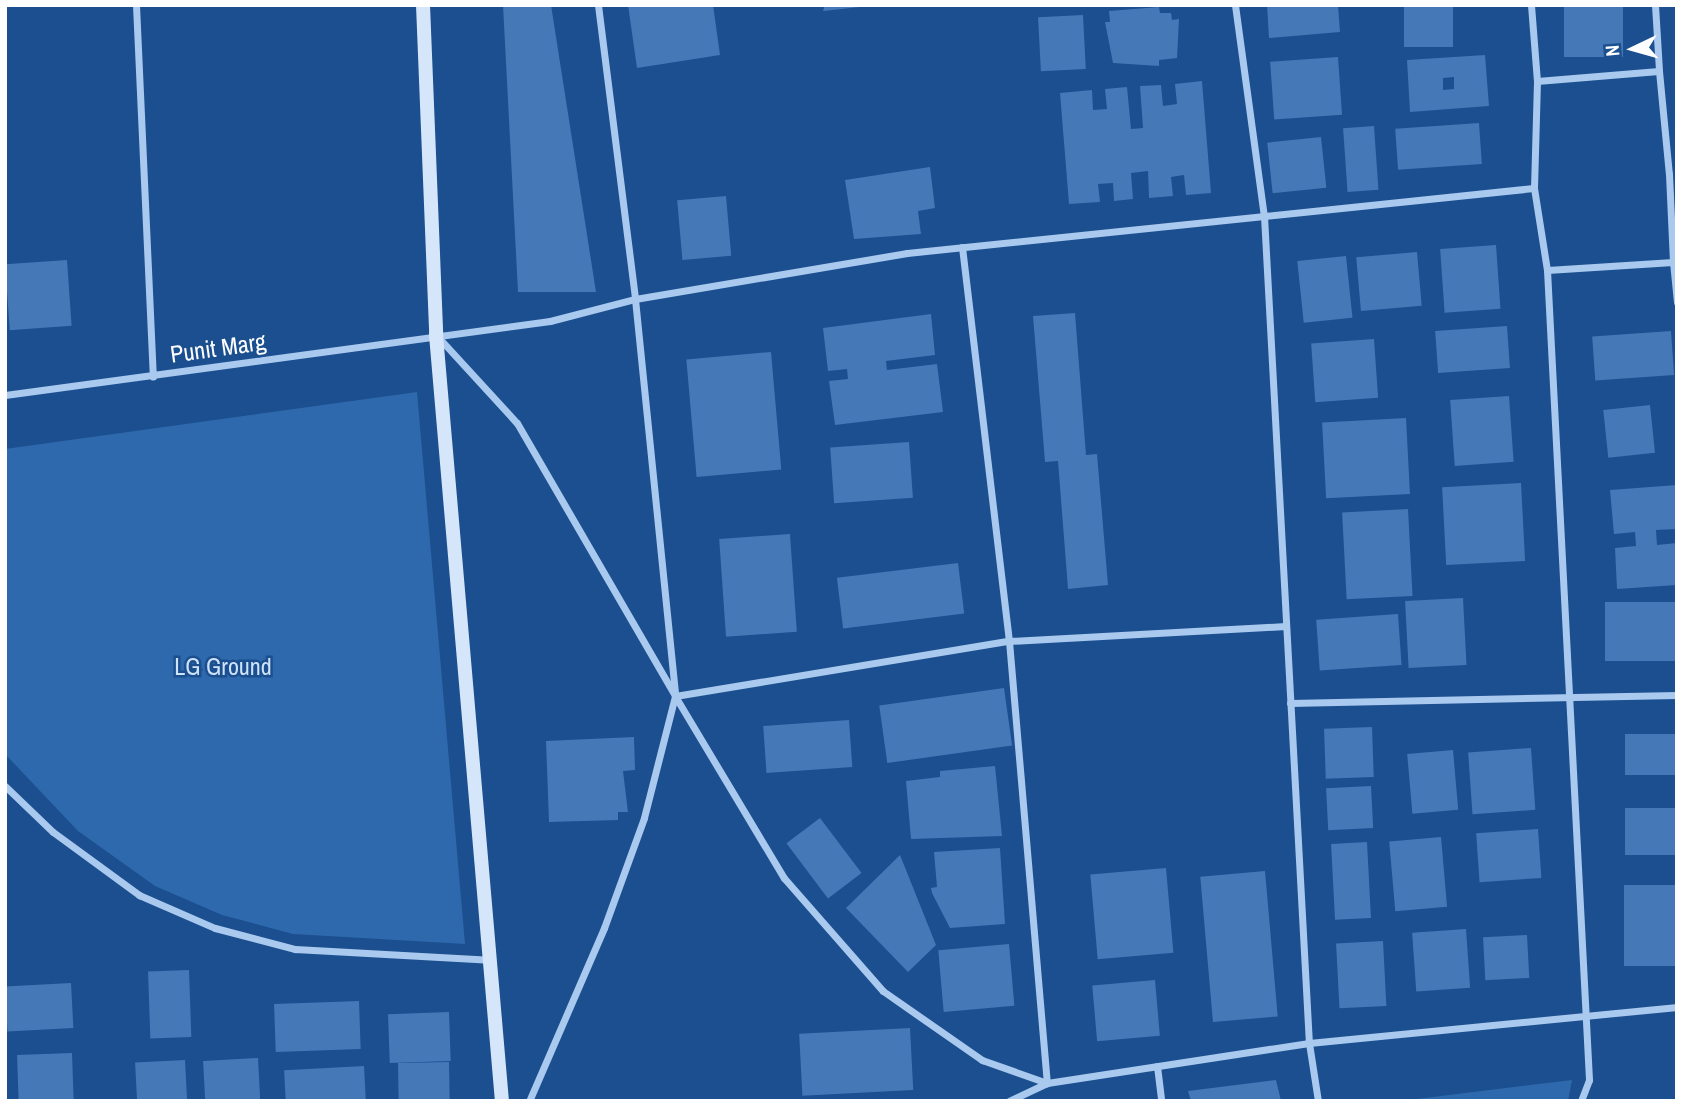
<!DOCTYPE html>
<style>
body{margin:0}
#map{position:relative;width:1682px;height:1106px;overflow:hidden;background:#1b4f8f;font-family:"Archivo Narrow",sans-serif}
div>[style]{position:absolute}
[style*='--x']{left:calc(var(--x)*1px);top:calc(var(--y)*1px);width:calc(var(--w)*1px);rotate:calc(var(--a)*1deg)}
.green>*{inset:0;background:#2e69ad}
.building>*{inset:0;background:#4478b7;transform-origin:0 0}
.street>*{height:7px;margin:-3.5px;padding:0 3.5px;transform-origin:3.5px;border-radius:3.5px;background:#a9c9ee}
.secondary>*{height:14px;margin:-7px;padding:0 7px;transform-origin:7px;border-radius:7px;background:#d6e6fa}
span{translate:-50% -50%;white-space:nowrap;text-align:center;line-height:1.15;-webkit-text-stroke:5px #1b4f8f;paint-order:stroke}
.street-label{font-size:24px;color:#fff}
.park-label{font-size:24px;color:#cfe3fa}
.frame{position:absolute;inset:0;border:7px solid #fff;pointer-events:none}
.north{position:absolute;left:1598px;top:14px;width:70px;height:70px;-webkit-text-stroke:5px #1b4f8f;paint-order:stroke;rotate:265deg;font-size:19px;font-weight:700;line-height:28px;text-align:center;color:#fff}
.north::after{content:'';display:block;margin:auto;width:24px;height:32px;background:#fff;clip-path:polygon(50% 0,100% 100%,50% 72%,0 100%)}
</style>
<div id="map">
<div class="green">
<i style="clip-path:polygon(417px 392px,465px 944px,293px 934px,222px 915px,155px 886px,78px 831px,5px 754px,5px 449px)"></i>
<i style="clip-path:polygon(1572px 1080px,1568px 1101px,1400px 1101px)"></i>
</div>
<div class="building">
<i style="clip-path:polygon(503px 5px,551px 5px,596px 292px,518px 292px)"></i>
<i style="clip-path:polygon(628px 5px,713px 5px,720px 55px,637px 68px)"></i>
<i style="clip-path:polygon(825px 5px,860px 5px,860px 7px,823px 11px)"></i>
<i style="clip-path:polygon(1267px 5px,1338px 5px,1340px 32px,1269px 38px)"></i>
<i style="left:1404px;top:5px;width:49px;height:42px"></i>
<i style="left:1564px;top:5px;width:59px;height:52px"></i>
<i style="clip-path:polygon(1159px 7px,1160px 13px,1171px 13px,1172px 20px,1179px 19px,1177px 58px,1159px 60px,1159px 66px,1113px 63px,1105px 22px,1110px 22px,1109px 11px)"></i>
<i style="left:1083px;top:15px;width:54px;height:45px;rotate:87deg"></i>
<i style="clip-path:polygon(evenodd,1485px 55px,1489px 106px,1410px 112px,1407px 60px,1485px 55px,1454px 77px,1454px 89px,1443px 90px,1443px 78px,1454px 77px)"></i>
<i style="left:1338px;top:57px;width:58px;height:68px;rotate:86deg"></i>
<i style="clip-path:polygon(1202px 81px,1211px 193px,1186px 195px,1184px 175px,1171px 177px,1173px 196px,1149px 198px,1148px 171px,1131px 173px,1133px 199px,1114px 201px,1113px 183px,1098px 184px,1100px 202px,1069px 204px,1060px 93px,1092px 90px,1093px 110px,1107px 109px,1105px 89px,1127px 87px,1131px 129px,1143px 128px,1140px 86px,1161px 85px,1163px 106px,1177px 104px,1175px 84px)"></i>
<i style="left:1479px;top:123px;width:41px;height:84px;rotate:86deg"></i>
<i style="left:1374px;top:126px;width:64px;height:31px;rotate:86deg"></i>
<i style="left:1321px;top:137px;width:51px;height:54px;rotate:84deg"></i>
<i style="clip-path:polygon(930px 167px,935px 208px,918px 211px,921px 234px,854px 239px,845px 180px)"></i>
<i style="left:726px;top:196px;width:60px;height:49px;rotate:85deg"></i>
<i style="left:1496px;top:245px;width:64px;height:56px;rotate:86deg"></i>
<i style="left:1417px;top:252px;width:54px;height:61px;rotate:85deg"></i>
<i style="left:1346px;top:256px;width:62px;height:49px;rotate:84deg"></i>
<i style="left:67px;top:260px;width:66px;height:62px;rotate:86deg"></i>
<i style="clip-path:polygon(1075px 313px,1086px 455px,1097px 454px,1108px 585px,1068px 589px,1058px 461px,1045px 462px,1033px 316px)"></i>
<i style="clip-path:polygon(931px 314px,935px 355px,886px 361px,887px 370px,937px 364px,943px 412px,835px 425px,829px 381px,848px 379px,847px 369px,828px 371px,823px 328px)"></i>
<i style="left:1507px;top:326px;width:42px;height:72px;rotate:86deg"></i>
<i style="left:1671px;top:331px;width:44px;height:79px;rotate:86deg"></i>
<i style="left:1374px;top:339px;width:59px;height:63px;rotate:86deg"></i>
<i style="left:771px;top:352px;width:118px;height:85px;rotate:85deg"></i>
<i style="left:1509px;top:396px;width:66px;height:59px;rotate:86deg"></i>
<i style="left:1650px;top:405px;width:48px;height:47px;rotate:84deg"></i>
<i style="left:1406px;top:418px;width:76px;height:84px;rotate:87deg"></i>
<i style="left:909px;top:442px;width:56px;height:79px;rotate:86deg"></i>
<i style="left:1521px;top:483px;width:78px;height:79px;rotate:87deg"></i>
<i style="clip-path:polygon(1677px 485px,1677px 529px,1656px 530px,1657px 545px,1677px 543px,1677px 585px,1617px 589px,1615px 548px,1636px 546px,1635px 532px,1614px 534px,1610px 490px)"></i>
<i style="left:1408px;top:509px;width:87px;height:66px;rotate:87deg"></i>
<i style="left:790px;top:534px;width:98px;height:71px;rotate:86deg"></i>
<i style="left:958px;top:563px;width:51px;height:122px;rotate:83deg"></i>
<i style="left:1463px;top:598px;width:67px;height:58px;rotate:87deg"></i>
<i style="left:1677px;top:602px;width:59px;height:72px;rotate:90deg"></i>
<i style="left:1398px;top:614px;width:51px;height:82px;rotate:86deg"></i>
<i style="left:1004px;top:688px;width:58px;height:126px;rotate:82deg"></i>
<i style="left:849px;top:720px;width:47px;height:86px;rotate:86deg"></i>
<i style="left:1372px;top:727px;width:50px;height:48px;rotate:88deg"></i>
<i style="left:1677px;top:734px;width:41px;height:52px;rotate:90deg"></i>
<i style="clip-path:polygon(634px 737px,635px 770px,623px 771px,628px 812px,618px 812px,618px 820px,549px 822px,546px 741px)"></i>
<i style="left:1531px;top:748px;width:62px;height:63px;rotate:86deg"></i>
<i style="left:1453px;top:750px;width:60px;height:46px;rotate:85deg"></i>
<i style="clip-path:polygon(995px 766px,1002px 836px,911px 839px,906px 781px,940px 777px,940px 771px)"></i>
<i style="left:1371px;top:786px;width:42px;height:45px;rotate:87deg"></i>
<i style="left:1677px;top:808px;width:47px;height:52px;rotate:90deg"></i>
<i style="left:820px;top:818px;width:69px;height:42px;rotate:53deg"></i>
<i style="left:1538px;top:829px;width:49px;height:62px;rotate:86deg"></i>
<i style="left:1441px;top:837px;width:70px;height:52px;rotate:85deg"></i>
<i style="left:1367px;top:842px;width:76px;height:36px;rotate:87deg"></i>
<i style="clip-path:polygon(1000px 848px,1005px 924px,950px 928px,932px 893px,931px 888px,937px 887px,934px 852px)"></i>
<i style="clip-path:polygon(900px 855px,936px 945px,908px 972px,846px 908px)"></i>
<i style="left:1166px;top:868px;width:85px;height:76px;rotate:85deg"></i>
<i style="left:1265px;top:871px;width:146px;height:65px;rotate:85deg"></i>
<i style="left:1677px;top:885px;width:81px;height:53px;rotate:90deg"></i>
<i style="left:1466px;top:929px;width:59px;height:54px;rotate:86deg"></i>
<i style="left:1527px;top:935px;width:43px;height:44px;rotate:87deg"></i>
<i style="left:1383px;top:941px;width:65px;height:47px;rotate:87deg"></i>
<i style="left:1009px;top:944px;width:62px;height:71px;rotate:85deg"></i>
<i style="left:189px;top:970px;width:67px;height:41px;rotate:88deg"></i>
<i style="left:1155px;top:980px;width:56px;height:63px;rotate:85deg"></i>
<i style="left:71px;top:983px;width:45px;height:66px;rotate:87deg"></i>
<i style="left:359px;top:1001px;width:48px;height:85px;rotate:88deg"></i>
<i style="left:449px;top:1012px;width:49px;height:61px;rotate:88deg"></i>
<i style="left:910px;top:1028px;width:62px;height:111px;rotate:87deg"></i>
<i style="left:72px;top:1053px;width:48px;height:55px;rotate:88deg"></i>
<i style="left:258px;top:1058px;width:43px;height:55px;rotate:87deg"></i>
<i style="left:185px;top:1060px;width:41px;height:50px;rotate:87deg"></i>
<i style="left:449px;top:1062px;width:39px;height:51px;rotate:89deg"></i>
<i style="left:364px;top:1066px;width:35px;height:80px;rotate:87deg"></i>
<i style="clip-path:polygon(1276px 1080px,1281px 1101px,1191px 1101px,1188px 1091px)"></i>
</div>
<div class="street">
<i style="--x:136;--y:5;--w:372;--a:87.4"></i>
<i style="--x:598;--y:5;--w:296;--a:82.8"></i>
<i style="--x:635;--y:299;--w:399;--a:84.2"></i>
<i style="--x:675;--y:696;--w:212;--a:59.1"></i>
<i style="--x:784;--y:878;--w:150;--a:48.8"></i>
<i style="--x:883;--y:991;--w:121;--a:34.9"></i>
<i style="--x:982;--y:1060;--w:69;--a:19.5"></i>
<i style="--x:1047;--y:1083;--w:265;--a:-8.7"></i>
<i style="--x:1309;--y:1043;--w:370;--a:-5.6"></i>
<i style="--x:1235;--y:5;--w:213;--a:82.2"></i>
<i style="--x:1264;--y:216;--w:828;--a:86.89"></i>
<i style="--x:1309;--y:1043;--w:59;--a:81.2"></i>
<i style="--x:1531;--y:5;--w:76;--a:85.5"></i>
<i style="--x:1537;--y:81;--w:107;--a:91.6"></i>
<i style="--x:1534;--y:188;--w:83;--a:81"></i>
<i style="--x:1547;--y:270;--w:811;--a:87.03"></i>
<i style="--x:1589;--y:1080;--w:22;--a:111"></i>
<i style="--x:1655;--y:5;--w:66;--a:86.5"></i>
<i style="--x:1537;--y:81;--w:122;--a:-4.7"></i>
<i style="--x:1659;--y:71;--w:103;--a:84.5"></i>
<i style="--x:1669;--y:174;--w:88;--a:87.4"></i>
<i style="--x:1673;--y:262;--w:126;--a:176.4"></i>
<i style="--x:962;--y:247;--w:397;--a:83.2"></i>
<i style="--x:1009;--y:641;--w:444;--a:85.1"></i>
<i style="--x:1047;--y:1083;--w:42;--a:154.7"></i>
<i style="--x:1673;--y:262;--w:40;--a:84.3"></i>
<i style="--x:439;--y:338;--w:115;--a:47.5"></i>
<i style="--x:517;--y:423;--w:315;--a:59.9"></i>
<i style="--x:675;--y:696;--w:126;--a:104.3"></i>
<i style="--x:644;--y:818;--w:117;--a:110"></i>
<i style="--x:604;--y:928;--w:189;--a:113.4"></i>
<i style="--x:5;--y:395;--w:550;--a:-7.73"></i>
<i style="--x:550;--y:321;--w:88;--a:-14.5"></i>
<i style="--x:635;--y:299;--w:276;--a:-9.6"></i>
<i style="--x:907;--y:253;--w:630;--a:-5.92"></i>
<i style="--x:675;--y:696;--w:338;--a:-9.4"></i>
<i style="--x:1009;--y:641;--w:277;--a:-3.1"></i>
<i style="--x:1290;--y:703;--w:387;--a:-1.2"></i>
<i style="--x:5;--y:786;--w:66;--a:43.8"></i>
<i style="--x:53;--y:832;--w:107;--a:36.2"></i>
<i style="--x:139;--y:895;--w:83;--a:23.5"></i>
<i style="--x:215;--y:928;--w:83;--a:14.7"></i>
<i style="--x:295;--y:949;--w:194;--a:3.2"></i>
<i style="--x:1157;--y:1066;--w:35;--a:83"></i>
</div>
<div class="secondary">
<i style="--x:423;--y:5;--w:330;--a:87.7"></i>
<i style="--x:436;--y:335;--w:769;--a:85.08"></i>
</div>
<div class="street-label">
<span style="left:218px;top:348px;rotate:-8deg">Punit Marg</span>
</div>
<div class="park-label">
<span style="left:223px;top:667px">LG Ground</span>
</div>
<div class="frame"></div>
<div class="north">N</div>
</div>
